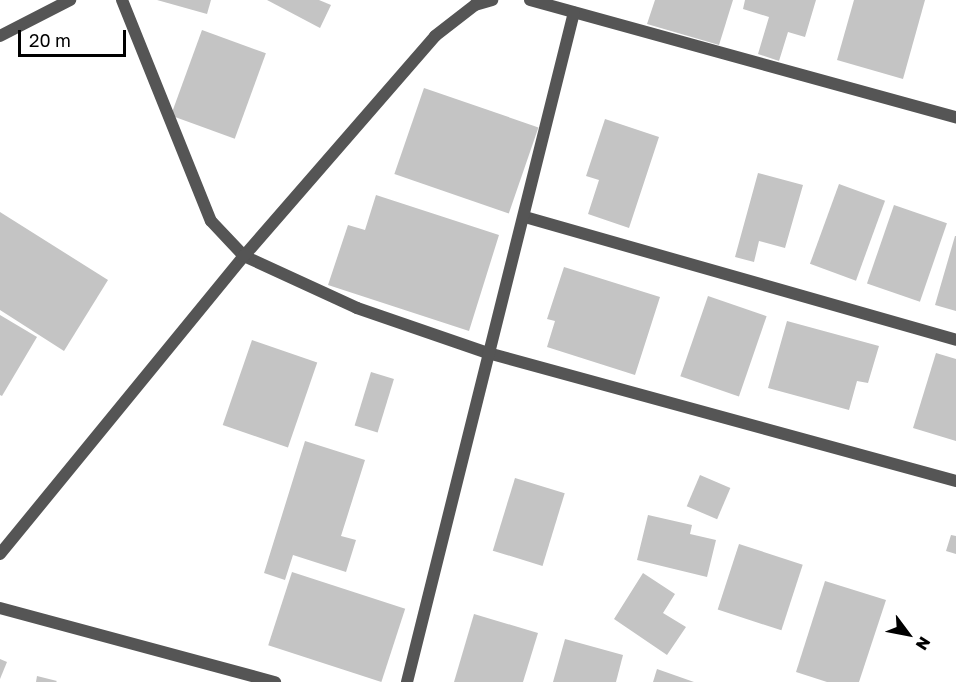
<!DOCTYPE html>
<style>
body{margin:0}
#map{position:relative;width:956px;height:682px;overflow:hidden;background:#fff;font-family:"Golos Text",sans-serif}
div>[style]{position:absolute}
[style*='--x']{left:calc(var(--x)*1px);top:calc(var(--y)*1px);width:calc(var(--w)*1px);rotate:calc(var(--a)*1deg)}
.building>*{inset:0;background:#c4c4c4;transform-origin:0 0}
.street>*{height:12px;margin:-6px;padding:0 6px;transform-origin:6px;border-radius:6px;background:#555}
span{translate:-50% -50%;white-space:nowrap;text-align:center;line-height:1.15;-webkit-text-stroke:6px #fff;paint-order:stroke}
.north{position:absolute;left:878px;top:604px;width:60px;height:60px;-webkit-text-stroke:4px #fff;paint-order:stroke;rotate:122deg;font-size:16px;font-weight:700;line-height:24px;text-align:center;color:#000}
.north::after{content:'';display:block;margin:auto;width:21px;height:27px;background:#000;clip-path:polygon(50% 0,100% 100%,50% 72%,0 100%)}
.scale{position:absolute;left:18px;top:30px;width:108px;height:27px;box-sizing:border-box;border:3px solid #000;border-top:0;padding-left:8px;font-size:18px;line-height:21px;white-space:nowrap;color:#000;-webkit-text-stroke:4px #fff;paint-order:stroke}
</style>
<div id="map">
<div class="building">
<i style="clip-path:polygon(157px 0,211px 0,207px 14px)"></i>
<i style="clip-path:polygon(267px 0,319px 0,331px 5px,320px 28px)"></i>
<i style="clip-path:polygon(655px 0,733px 0,719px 45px,647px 24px)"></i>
<i style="clip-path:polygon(745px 0,816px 0,805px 37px,788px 32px,779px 61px,758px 54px,769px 17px,743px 9px)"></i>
<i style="clip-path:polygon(854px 0,925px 0,903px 79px,837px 60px)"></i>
<i style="left:202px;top:30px;width:68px;height:91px;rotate:20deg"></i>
<i style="left:424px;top:88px;width:121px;height:91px;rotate:19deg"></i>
<i style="clip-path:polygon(605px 119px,659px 137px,629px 228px,588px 214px,599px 180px,586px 176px)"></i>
<i style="clip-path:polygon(758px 173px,803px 185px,785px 248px,759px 241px,754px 262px,735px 257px)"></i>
<i style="left:839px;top:184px;width:49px;height:85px;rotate:20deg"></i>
<i style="clip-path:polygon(376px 195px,499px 235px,469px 331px,328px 285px,348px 225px,365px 230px)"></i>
<i style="left:894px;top:205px;width:56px;height:83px;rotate:19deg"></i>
<i style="clip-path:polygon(0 212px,108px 280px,64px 351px,0 310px)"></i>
<i style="clip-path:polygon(955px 236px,956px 236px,956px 311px,935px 305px)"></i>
<i style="clip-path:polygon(564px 267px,660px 297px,635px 375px,547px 347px,555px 321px,547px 319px)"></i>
<i style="left:708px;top:296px;width:62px;height:85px;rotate:19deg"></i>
<i style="clip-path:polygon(0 315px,37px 337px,2px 396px,0 395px)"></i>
<i style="clip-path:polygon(787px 321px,879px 346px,868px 383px,857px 381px,849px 410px,768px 388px)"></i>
<i style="left:252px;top:340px;width:69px;height:90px;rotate:19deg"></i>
<i style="clip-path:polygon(936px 353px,956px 359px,956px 441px,913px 428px)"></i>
<i style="left:371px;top:372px;width:24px;height:56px;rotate:17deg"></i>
<i style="clip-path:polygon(305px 441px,365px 460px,341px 536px,356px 540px,346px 572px,293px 555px,285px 580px,264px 573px)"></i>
<i style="left:700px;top:475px;width:33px;height:34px;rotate:23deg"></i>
<i style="left:515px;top:478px;width:52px;height:76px;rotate:17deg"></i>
<i style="clip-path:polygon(648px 515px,692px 525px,690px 534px,716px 540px,707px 577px,637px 560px)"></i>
<i style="clip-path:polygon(951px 535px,956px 536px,956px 554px,946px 551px)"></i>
<i style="left:739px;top:544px;width:67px;height:69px;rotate:18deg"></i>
<i style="left:292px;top:572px;width:119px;height:77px;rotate:18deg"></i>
<i style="clip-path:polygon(643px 573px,675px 594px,663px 613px,686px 627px,667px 655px,614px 619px)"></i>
<i style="clip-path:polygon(825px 581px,886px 600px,859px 682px,827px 682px,796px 672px)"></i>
<i style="clip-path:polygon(474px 614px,538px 633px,523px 682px,454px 682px)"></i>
<i style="clip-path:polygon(565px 639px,623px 655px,616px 682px,553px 682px)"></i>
<i style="clip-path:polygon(0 659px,7px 662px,0 679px)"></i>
<i style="clip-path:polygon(657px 669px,694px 682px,653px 682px)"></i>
<i style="clip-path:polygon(37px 676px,57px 681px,56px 682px,36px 682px)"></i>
</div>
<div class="street">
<i style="--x:122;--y:0;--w:238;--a:68.1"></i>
<i style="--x:211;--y:221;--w:48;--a:46.7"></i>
<i style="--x:244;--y:256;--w:124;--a:24.7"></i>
<i style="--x:357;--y:308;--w:139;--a:19"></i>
<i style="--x:488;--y:353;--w:485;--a:15.3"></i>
<i style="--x:530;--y:0;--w:442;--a:15.4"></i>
<i style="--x:0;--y:36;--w:79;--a:-27.2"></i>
<i style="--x:525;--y:217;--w:448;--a:15.9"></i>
<i style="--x:0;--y:554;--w:385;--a:-50.7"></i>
<i style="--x:244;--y:256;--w:291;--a:-49"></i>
<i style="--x:435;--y:36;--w:51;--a:-37.8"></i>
<i style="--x:475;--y:5;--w:18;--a:-16"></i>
<i style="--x:0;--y:608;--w:285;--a:15.1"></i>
<i style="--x:407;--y:682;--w:690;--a:-76"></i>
</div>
<div class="north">N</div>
<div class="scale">20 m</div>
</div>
